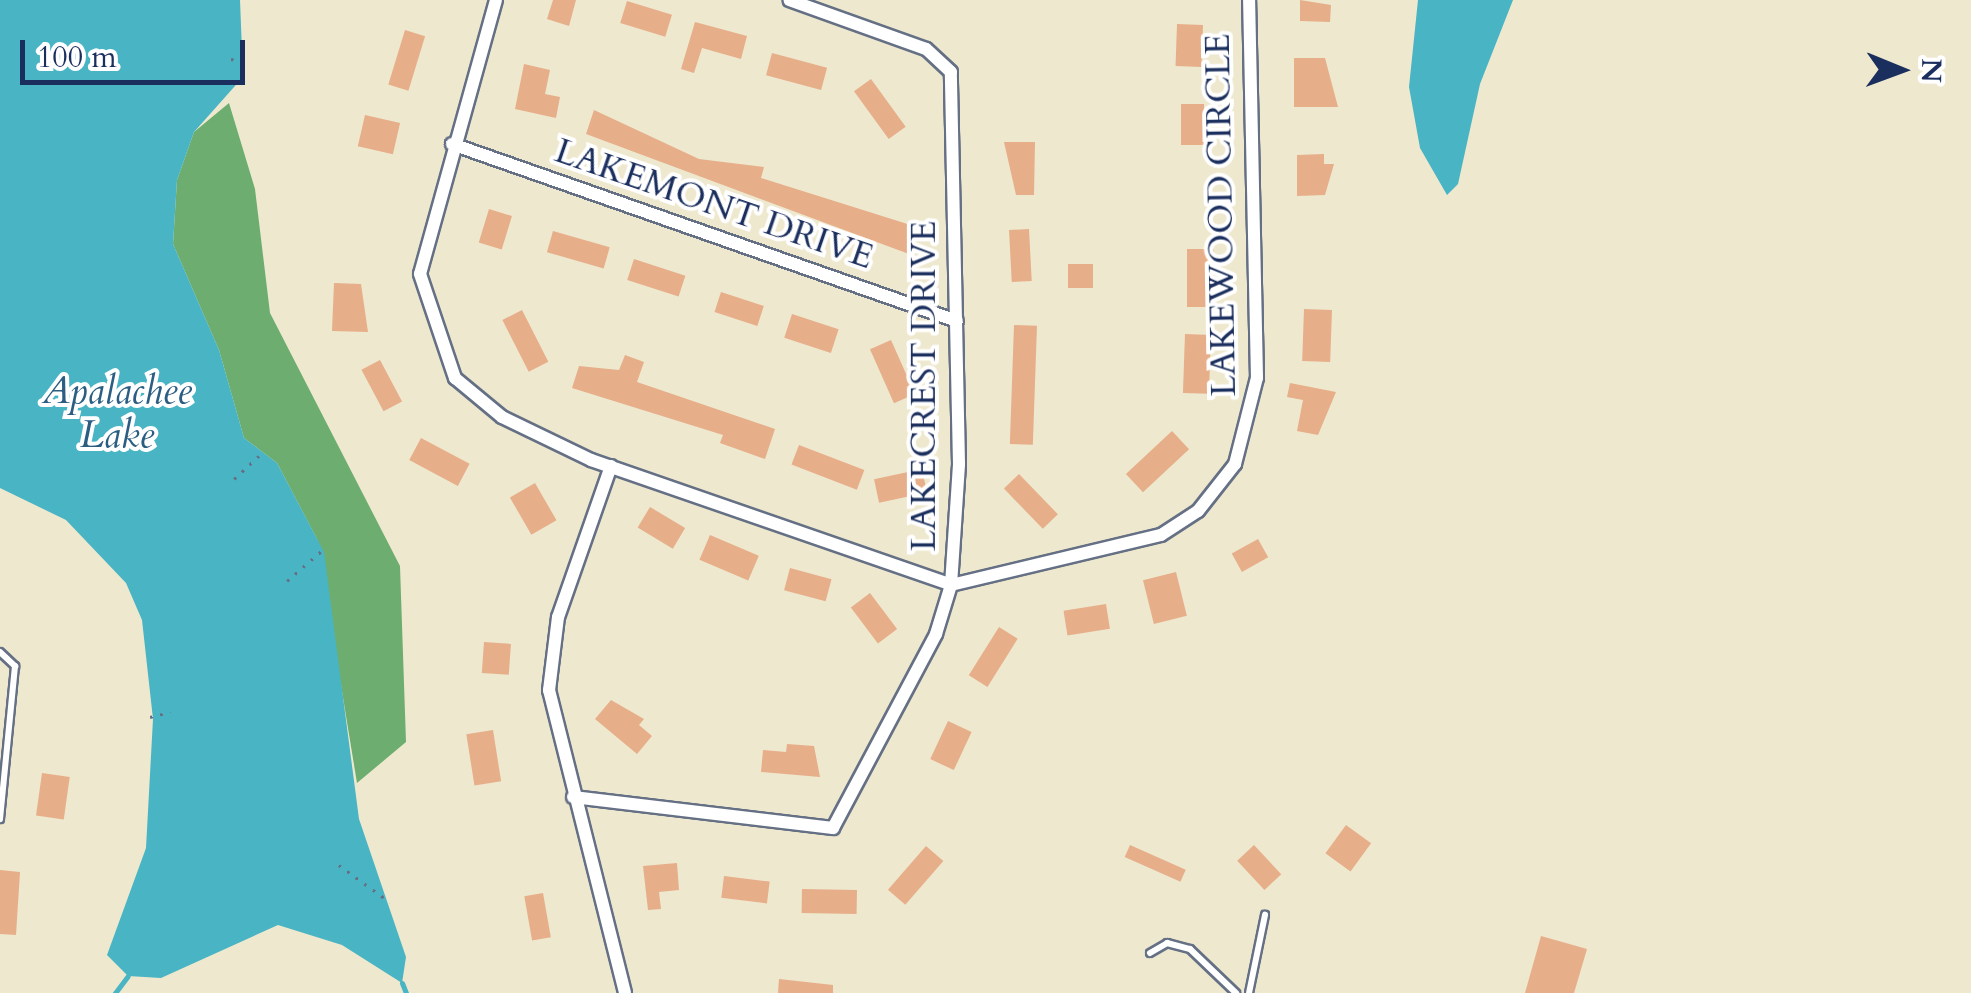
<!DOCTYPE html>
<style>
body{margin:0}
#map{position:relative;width:1971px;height:993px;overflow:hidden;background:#eee8ce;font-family:Cardo,serif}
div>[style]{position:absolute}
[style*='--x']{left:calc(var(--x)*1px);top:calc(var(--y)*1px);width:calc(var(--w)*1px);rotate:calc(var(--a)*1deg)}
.forest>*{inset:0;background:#6dae70}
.water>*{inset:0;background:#48b4c4}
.stream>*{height:5px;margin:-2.5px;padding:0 2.5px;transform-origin:2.5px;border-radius:2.5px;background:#48b4c4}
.building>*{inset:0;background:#e7ae8a;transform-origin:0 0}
.path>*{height:2.5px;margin-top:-1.25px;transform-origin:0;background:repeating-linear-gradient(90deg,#657085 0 2.5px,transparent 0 10.5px)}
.roads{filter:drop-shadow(2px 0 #657085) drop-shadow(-2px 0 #657085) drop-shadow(0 2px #657085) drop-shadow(0 -2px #657085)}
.lane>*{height:6px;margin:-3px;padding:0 3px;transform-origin:3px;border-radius:3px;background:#fff}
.street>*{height:12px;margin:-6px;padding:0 6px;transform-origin:6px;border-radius:6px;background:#fff}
span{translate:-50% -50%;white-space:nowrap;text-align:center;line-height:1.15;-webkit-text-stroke:8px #fff;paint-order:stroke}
.street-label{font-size:35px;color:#1b2f5e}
.water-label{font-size:38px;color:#2b5e82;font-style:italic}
.north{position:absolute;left:1851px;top:20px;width:100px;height:100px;-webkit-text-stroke:8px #fff;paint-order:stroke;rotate:91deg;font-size:28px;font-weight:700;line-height:40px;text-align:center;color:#1b2f5e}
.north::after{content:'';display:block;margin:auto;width:35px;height:45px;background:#1b2f5e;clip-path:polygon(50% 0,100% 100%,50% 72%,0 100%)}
.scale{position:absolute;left:20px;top:40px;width:225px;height:45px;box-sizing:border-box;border:5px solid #1b2f5e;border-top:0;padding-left:12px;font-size:30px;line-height:35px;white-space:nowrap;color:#1b2f5e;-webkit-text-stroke:8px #fff;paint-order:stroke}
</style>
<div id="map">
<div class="forest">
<i style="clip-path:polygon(229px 103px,255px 189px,270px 313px,400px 566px,406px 742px,357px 783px,317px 539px,277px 463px,244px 438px,219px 350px,173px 244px,177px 180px,194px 132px)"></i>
</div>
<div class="water">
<i style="clip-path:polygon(0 0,240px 0,243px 77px,194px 132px,177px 180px,173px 244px,219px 350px,244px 438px,277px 463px,324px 552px,359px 819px,406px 957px,402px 983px,342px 945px,278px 925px,161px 978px,128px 976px,107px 955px,146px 848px,153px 719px,142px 620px,126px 583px,66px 520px,0 488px)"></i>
<i style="clip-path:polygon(1418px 0,1513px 0,1480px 84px,1458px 184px,1447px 195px,1420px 148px,1409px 87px)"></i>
</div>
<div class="stream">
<i style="--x:402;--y:983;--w:11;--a:68"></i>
<i style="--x:115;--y:993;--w:21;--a:-53"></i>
</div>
<div class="building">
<i style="clip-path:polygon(553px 0,576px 0,569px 26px,547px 19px)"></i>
<i style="clip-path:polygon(1300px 0,1331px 5px,1330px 22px,1300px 21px)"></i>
<i style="left:627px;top:1px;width:47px;height:23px;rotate:17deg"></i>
<i style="clip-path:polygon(695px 22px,747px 36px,741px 59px,702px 48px,694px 73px,681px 69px)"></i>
<i style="left:1177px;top:24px;width:26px;height:42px;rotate:2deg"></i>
<i style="left:405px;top:30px;width:21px;height:57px;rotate:17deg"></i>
<i style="left:772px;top:53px;width:57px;height:23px;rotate:15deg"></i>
<i style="clip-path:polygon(1294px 58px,1325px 58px,1338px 107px,1294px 107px)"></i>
<i style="clip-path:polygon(524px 64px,550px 70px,545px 94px,560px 97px,556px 118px,515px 109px)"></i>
<i style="left:871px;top:79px;width:59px;height:21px;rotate:54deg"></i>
<i style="left:1181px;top:104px;width:23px;height:41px"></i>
<i style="clip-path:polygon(594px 110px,699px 159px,764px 167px,761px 178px,917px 227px,909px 254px,586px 134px)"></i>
<i style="left:365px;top:115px;width:36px;height:32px;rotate:13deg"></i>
<i style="clip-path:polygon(1004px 142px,1035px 142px,1034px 195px,1016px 195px)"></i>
<i style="clip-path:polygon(1324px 154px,1324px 164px,1334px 164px,1325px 195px,1297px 196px,1297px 155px)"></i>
<i style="left:489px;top:209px;width:24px;height:35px;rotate:17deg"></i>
<i style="left:1029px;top:229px;width:52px;height:20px;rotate:87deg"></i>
<i style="left:553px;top:231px;width:59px;height:22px;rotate:16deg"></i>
<i style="left:1187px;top:249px;width:27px;height:58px"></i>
<i style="left:634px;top:259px;width:54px;height:22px;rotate:18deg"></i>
<i style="left:1068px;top:264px;width:25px;height:24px"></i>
<i style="clip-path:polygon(334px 283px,361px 284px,368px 332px,332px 331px)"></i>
<i style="left:721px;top:292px;width:45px;height:21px;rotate:18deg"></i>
<i style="left:1304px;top:309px;width:28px;height:52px;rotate:2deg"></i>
<i style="left:522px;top:310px;width:58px;height:22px;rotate:63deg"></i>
<i style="left:792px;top:314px;width:49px;height:25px;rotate:18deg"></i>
<i style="left:1014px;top:325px;width:23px;height:119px;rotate:2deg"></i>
<i style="left:1185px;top:334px;width:26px;height:59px;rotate:2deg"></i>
<i style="left:891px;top:340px;width:59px;height:23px;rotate:66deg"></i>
<i style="clip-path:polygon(625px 355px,644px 362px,637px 382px,775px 429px,765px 459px,720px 443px,723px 435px,572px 388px,579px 366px,619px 370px)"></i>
<i style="left:380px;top:360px;width:47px;height:21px;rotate:62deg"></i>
<i style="clip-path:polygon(1290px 383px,1336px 392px,1318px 435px,1297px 431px,1303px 400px,1287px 397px)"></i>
<i style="left:1172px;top:431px;width:25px;height:63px;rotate:47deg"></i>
<i style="left:421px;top:438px;width:55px;height:25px;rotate:28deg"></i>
<i style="left:799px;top:445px;width:70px;height:21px;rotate:21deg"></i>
<i style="left:922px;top:469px;width:24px;height:49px;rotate:78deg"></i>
<i style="left:1019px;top:474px;width:56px;height:21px;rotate:46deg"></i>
<i style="left:535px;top:483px;width:43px;height:29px;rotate:60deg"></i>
<i style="left:650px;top:507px;width:41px;height:24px;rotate:31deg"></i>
<i style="left:710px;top:535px;width:53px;height:27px;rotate:23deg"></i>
<i style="left:1258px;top:539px;width:21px;height:30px;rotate:61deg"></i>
<i style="left:790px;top:568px;width:43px;height:23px;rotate:15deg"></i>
<i style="left:1176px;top:572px;width:45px;height:34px;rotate:76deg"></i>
<i style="left:870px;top:593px;width:45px;height:24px;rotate:53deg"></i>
<i style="left:1106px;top:604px;width:25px;height:43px;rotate:81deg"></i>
<i style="left:999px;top:627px;width:22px;height:57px;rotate:32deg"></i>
<i style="left:484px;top:642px;width:27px;height:31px;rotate:4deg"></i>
<i style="clip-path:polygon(611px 700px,644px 719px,639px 725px,652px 736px,637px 754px,595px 719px)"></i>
<i style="left:948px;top:721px;width:26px;height:42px;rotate:25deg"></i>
<i style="left:493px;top:730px;width:52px;height:27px;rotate:81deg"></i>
<i style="clip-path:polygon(787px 744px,814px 746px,820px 777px,761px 772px,763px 750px,786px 752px)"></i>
<i style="left:42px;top:773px;width:28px;height:43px;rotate:8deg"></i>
<i style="left:1346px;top:825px;width:31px;height:35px;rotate:36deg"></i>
<i style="left:1130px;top:845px;width:61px;height:13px;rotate:24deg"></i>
<i style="left:1254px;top:845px;width:40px;height:23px;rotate:47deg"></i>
<i style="left:926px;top:846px;width:23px;height:58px;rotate:41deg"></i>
<i style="clip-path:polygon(677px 863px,679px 890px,659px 892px,661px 909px,648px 910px,643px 866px)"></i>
<i style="clip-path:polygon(0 870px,20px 872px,16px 935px,0 934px)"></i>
<i style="left:724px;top:876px;width:46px;height:22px;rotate:7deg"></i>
<i style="left:802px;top:889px;width:55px;height:24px;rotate:1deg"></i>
<i style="left:543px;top:893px;width:45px;height:19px;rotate:80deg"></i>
<i style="clip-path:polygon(1541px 936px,1587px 949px,1574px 993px,1525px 993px)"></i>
<i style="clip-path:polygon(779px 979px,833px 985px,833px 993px,778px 993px)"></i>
</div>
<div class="path">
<i style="--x:231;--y:59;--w:16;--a:14"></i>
<i style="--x:234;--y:479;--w:41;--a:-43"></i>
<i style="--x:287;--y:581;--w:52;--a:-41.1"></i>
<i style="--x:150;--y:717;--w:21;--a:-14"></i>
<i style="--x:339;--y:865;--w:63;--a:36"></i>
</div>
<div class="roads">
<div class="lane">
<i style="--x:0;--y:652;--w:21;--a:43"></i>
<i style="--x:15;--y:666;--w:154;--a:95.6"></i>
<i style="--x:1150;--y:953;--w:20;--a:-30"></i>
<i style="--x:1167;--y:943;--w:24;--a:15"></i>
<i style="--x:1190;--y:949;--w:64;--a:43.7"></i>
<i style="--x:1249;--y:993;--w:80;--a:-78.4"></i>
</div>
<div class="street">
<i style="--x:496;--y:0;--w:284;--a:105.5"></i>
<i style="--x:420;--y:274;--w:110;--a:71.4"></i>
<i style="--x:455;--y:378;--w:61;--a:39.7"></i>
<i style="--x:502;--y:417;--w:99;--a:25.8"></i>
<i style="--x:591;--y:460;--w:381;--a:19.1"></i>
<i style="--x:951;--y:585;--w:216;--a:-13.4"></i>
<i style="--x:1161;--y:535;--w:44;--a:-33"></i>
<i style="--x:1198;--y:511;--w:60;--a:-51.8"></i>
<i style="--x:1235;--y:464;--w:89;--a:-75.7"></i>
<i style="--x:1257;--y:378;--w:378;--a:-91.2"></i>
<i style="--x:452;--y:144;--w:535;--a:19.32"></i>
<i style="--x:611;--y:466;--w:160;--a:109.3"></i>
<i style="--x:558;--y:617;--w:74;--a:97"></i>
<i style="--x:549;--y:690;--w:312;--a:75.9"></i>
<i style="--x:573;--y:797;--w:262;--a:6.8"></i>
<i style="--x:833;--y:828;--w:220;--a:-62"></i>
<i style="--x:936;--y:634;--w:51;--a:-73"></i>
<i style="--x:951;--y:585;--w:121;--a:-86.2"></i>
<i style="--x:959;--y:464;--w:392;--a:-91.2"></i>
<i style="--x:951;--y:72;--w:34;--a:-137"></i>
<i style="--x:926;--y:49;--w:145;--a:-160.3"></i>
</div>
</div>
<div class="street-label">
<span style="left:714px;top:204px;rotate:19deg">LAKEMONT DRIVE</span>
<span style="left:1221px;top:215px;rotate:-91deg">LAKEWOOD CIRCLE</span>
<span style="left:924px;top:386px;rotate:-90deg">LAKECREST DRIVE</span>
</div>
<div class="water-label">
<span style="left:117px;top:414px">Apalachee<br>Lake</span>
</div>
<div class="north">N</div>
<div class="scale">100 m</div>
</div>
